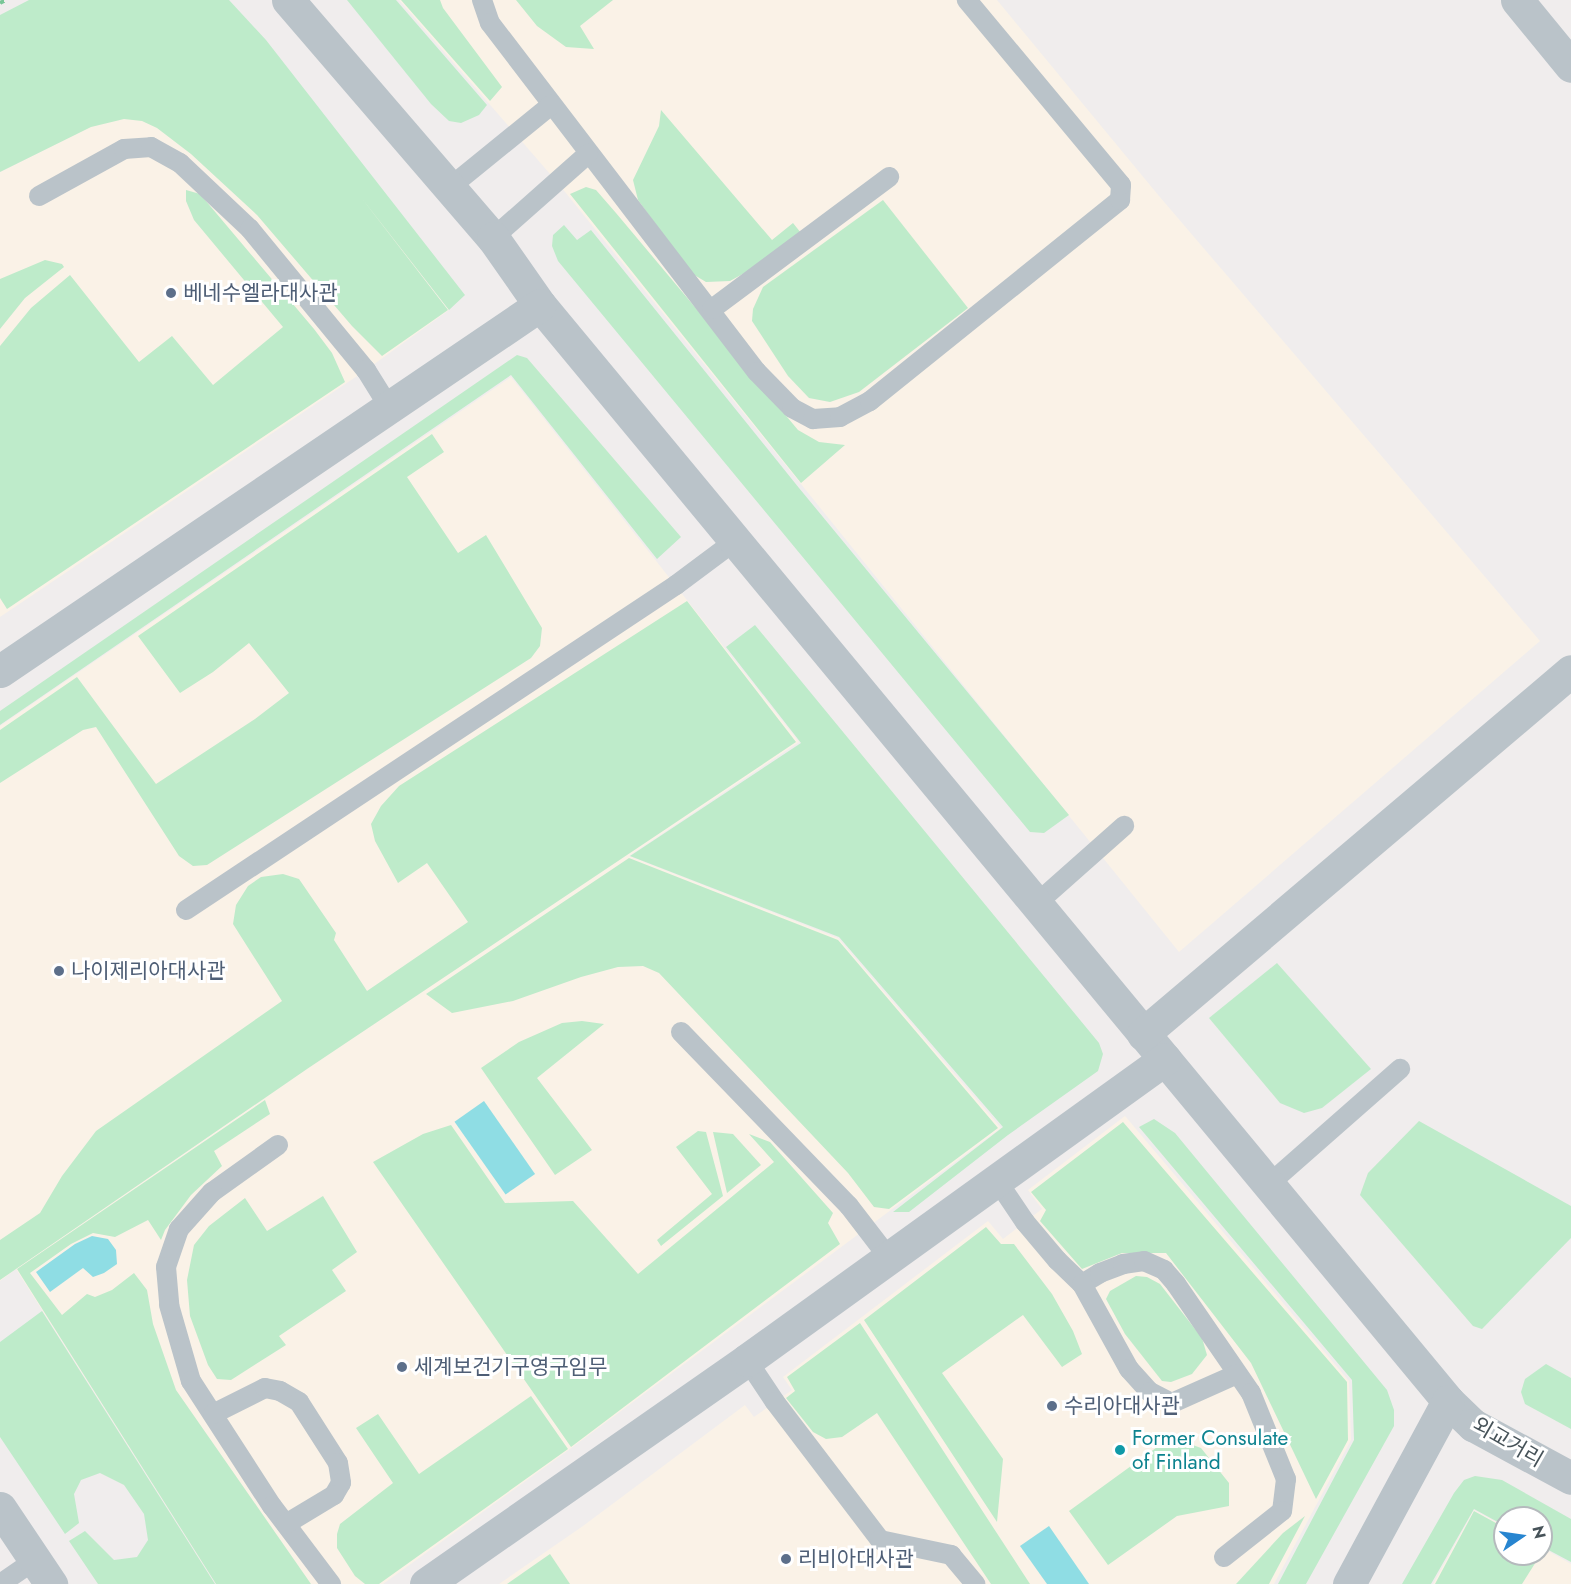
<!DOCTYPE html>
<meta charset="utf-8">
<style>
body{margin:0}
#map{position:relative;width:1571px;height:1584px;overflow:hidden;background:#f0eded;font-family:Jost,"Noto Sans KR",sans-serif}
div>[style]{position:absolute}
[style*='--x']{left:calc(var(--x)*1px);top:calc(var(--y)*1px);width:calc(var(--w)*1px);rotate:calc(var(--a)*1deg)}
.commercial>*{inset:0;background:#faf2e7}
.green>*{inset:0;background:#beebca}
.water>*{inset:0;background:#8fdde4;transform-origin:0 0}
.path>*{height:4px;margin-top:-2px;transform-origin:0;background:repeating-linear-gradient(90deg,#79c697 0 4.5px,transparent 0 7.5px)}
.lane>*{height:20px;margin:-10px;padding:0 10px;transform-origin:10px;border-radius:10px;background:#bac3c9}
.street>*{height:33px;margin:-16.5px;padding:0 16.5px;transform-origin:16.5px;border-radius:16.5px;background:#bac3c9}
.dots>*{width:16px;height:16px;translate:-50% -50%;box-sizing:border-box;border:3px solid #fff;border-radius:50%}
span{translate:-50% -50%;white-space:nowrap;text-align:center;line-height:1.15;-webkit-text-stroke:6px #fff;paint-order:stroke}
.service-label{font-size:21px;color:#4e5e75}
.left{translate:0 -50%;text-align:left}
.culture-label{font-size:21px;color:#0d838f}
.street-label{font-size:21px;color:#475359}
.north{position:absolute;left:1493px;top:1506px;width:60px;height:60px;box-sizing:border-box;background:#fff;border:2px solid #b5babd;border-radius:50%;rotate:77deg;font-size:16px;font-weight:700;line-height:24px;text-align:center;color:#475359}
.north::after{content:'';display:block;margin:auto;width:21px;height:27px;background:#2785d0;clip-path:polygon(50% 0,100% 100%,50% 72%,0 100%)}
</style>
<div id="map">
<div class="commercial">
<i style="clip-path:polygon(399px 0,997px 0,1159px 196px,1540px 641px,1179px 952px,557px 182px)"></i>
<i style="clip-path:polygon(248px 48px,449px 310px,366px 370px,0 617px,0 172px)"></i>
<i style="clip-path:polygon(511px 377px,799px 742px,629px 856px,838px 938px,1001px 1128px,570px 1449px,383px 1584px,216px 1584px,16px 1269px,0 1281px,0 726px)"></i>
<i style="clip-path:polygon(1125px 1116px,1349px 1381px,1351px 1440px,1274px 1584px,499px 1584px,583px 1526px,745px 1405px,754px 1417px,792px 1390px,783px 1377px,988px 1221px,1003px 1239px,1042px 1209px,1028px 1190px)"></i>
<i style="clip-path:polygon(1474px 1510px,1505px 1527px,1505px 1554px,1541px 1554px,1541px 1547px,1571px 1564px,1571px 1584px,1433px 1584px)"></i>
</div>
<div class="green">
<i style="clip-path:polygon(29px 0,229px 0,266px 40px,465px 295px,449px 310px,360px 196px,448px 310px,382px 356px,352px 326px,257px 215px,191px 154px,157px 128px,142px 121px,124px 119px,91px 127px,0 172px,0 15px)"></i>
<i style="clip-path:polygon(347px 0,396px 0,487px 105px,479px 115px,461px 123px,449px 121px,431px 104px)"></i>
<i style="clip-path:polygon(401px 0,440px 0,443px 8px,502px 87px,490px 101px)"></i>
<i style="clip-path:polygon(516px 0,613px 0,580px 26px,594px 49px,566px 47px,537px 26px)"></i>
<i style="clip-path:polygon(661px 110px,772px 240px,793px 223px,801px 233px,757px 266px,730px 281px,706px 282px,691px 273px,638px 200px,633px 180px,659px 126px)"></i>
<i style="clip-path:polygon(586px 187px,596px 190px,616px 213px,798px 430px,819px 442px,845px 445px,801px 483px,570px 194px)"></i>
<i style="clip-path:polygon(186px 190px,200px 194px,314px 329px,332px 353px,345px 382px,7px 609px,0 598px,0 346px,31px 308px,70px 275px,139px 362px,172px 336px,213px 385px,283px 327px,194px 220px,186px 201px)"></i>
<i style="clip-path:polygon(883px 200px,968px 308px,859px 392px,830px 402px,809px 398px,788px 376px,752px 321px,753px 309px,763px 287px)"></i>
<i style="clip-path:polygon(564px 225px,577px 240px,591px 230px,799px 488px,1069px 815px,1044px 833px,1030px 832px,558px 261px,552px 246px,553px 235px)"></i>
<i style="clip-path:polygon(45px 260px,62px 264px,64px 267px,25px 298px,0 329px,0 279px)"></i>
<i style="clip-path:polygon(517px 355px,527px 358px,681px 537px,657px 559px,511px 375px,0 725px,0 711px)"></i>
<i style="clip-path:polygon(432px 434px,444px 452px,407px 477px,458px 553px,486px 535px,542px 628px,540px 646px,531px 658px,207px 865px,193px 866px,179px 856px,96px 727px,83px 730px,0 783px,0 730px,77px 677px,156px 784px,255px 719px,289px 693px,249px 643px,213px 672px,180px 693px,138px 636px)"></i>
<i style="clip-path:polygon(687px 601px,796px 742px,307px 1069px,0 1280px,0 1240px,40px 1213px,62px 1176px,96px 1131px,282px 1001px,233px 924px,236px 905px,248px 886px,261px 877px,283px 874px,299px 879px,336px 933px,334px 940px,367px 991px,468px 922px,427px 863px,398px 883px,375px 841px,371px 824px,381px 806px,399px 786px)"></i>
<i style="clip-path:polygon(755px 625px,1099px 1043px,1103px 1054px,1098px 1071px,1008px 1135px,909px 1212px,893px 1212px,1003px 1127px,839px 937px,630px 856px,801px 743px,726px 647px)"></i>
<i style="clip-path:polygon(629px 858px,838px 940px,998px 1128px,889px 1209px,874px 1207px,848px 1173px,659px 973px,643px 966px,618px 967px,581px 977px,513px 1001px,452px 1013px,426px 994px)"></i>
<i style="clip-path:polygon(1277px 963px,1371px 1069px,1322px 1108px,1304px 1113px,1280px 1103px,1209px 1018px)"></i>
<i style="clip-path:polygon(582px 1021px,604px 1024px,537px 1078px,592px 1150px,555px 1175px,481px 1068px,519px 1042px,562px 1023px)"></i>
<i style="clip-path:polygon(265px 1100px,270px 1114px,214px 1151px,222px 1166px,191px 1195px,165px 1230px,161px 1240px,148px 1220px,115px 1237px,93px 1233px,71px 1244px,30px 1273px,62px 1315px,87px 1294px,95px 1297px,112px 1290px,134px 1273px,147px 1290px,153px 1324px,176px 1390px,311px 1584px,216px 1584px,17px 1269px)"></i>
<i style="clip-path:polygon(1154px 1119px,1175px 1133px,1387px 1390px,1394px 1410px,1394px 1426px,1306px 1584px,1278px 1584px,1354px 1440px,1352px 1380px,1139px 1127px)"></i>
<i style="clip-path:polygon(1419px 1121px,1571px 1206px,1571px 1238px,1482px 1329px,1473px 1326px,1360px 1195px,1368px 1173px)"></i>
<i style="clip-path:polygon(1123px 1122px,1347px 1382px,1348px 1440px,1316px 1499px,1251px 1363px,1166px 1253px,1122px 1253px,1082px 1269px,1040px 1221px,1046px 1210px,1031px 1192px)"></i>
<i style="clip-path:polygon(451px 1125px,505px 1203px,573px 1201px,638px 1274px,774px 1162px,749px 1134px,770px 1142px,833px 1213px,828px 1223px,840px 1244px,571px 1447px,373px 1162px,423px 1134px)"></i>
<i style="clip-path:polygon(698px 1131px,706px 1132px,723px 1196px,661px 1246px,657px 1240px,712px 1194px,676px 1147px)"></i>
<i style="clip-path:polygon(713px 1132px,733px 1134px,761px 1165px,727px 1193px)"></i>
<i style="clip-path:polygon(323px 1196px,357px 1252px,332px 1270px,346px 1291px,279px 1336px,286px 1345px,231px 1380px,217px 1379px,208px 1365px,190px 1316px,187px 1280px,194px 1245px,209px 1226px,245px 1198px,267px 1231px)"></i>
<i style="clip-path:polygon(986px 1227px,1001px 1244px,1014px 1244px,1052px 1294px,1073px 1331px,1082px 1354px,1062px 1367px,1023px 1315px,942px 1373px,1003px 1459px,997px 1522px,864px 1320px)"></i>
<i style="clip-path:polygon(1136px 1276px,1147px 1277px,1160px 1284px,1202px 1338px,1207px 1355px,1192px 1374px,1171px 1382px,1162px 1381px,1125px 1334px,1106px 1299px,1110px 1291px)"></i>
<i style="clip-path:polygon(42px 1311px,215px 1584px,98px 1584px,69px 1541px,85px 1531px,114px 1560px,137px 1557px,148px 1540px,144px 1514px,124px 1485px,100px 1473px,81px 1480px,74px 1494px,79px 1523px,65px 1534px,0 1437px,0 1342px)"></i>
<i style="clip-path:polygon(860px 1323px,1030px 1584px,991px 1584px,877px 1413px,842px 1437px,826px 1439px,813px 1432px,786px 1398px,795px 1391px,787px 1377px)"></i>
<i style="clip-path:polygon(1546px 1364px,1571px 1378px,1571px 1429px,1525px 1404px,1521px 1392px,1525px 1379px)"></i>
<i style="clip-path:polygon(531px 1396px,568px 1449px,379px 1584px,365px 1584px,355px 1576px,337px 1548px,337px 1534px,340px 1524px,393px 1483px,356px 1428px,378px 1414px,419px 1474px)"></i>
<i style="clip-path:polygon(1171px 1437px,1201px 1448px,1229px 1483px,1229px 1506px,1177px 1516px,1108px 1565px,1069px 1511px)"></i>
<i style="clip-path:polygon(1475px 1476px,1502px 1480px,1571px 1519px,1571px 1562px,1541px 1546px,1541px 1518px,1505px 1518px,1505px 1526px,1474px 1509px,1431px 1584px,1402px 1584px,1454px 1493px,1464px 1480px)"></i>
<i style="clip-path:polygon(1474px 1511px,1505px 1528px,1505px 1554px,1541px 1554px,1522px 1584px,1435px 1584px)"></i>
<i style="clip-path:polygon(1305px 1516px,1269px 1584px,1236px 1584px,1283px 1533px)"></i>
<i style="clip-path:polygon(550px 1554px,570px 1584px,507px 1584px)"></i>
</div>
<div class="water">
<i style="left:484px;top:1101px;width:89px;height:36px;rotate:55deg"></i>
<i style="clip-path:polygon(92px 1236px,108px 1239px,116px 1250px,117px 1264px,104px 1273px,93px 1277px,83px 1268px,50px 1292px,36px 1272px,75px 1244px)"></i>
<i style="clip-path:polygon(1049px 1526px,1089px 1584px,1047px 1584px,1020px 1546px)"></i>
</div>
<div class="path">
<i style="--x:0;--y:3;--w:7;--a:-27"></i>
</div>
<div class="lane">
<i style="--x:482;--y:0;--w:24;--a:71"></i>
<i style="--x:490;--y:23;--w:439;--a:52.6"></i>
<i style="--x:757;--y:372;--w:50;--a:45.8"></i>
<i style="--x:792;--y:408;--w:24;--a:28"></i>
<i style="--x:813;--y:419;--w:27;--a:-4"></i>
<i style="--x:840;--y:417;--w:34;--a:-28"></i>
<i style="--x:870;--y:401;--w:321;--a:-38.8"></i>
<i style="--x:1120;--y:200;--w:15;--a:-86"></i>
<i style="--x:1121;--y:185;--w:241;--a:-129.8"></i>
<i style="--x:449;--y:188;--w:132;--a:-39.1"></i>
<i style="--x:39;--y:196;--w:97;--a:-28.9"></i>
<i style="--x:124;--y:149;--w:27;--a:-4"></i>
<i style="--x:151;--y:147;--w:33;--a:29"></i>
<i style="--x:180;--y:163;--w:96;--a:43.3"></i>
<i style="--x:250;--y:229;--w:183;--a:50.6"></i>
<i style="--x:366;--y:370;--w:44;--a:58.1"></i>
<i style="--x:493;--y:238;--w:127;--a:-41.5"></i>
<i style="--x:712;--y:309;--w:221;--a:-36.7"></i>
<i style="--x:1036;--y:904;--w:118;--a:-41.6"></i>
<i style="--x:186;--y:910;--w:588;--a:-33.55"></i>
<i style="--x:676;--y:585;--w:74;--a:-36.7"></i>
<i style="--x:681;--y:1032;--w:242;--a:46"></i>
<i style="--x:849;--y:1206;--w:66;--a:52.4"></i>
<i style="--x:278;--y:1145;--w:81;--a:144.5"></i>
<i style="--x:212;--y:1192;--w:50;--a:131.7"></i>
<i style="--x:179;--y:1229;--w:40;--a:108.9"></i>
<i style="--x:166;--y:1267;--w:38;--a:85"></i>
<i style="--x:169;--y:1305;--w:79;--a:73.9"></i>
<i style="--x:191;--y:1381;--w:149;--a:57.1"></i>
<i style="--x:272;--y:1506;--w:98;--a:52.9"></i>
<i style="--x:996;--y:1179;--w:52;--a:56"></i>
<i style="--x:1025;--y:1222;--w:50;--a:49.9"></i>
<i style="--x:1057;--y:1260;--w:35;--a:44"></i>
<i style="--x:1082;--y:1284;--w:21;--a:-31"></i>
<i style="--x:1100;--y:1273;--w:25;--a:-21"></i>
<i style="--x:1123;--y:1264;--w:21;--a:-8"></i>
<i style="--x:1144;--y:1261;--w:22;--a:24"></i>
<i style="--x:1164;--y:1270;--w:18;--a:49"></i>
<i style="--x:1176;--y:1284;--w:132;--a:55.5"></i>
<i style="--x:1251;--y:1393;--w:93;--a:67.9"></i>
<i style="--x:1286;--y:1479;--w:32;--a:97"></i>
<i style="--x:1282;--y:1511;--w:74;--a:141.6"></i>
<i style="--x:1268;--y:1185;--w:176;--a:-41.3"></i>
<i style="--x:1082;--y:1284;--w:97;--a:61.1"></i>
<i style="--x:1129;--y:1369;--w:31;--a:48"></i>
<i style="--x:1150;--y:1392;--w:25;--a:27"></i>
<i style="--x:1172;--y:1403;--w:71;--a:-24"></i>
<i style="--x:747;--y:1360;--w:50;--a:56.3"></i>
<i style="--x:775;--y:1402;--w:173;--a:52.7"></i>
<i style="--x:880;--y:1540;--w:73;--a:11.9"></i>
<i style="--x:951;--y:1555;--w:38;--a:50"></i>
<i style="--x:213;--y:1414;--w:58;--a:-26.6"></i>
<i style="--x:265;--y:1388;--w:15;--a:11"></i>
<i style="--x:280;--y:1391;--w:22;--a:30"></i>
<i style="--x:299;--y:1402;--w:72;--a:57.4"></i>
<i style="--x:338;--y:1463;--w:20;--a:81"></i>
<i style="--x:341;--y:1483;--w:14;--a:120"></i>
<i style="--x:334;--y:1495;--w:56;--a:148.9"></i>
<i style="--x:0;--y:1584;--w:42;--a:-34.4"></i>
</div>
<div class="street">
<i style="--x:288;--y:0;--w:314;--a:49.3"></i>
<i style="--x:493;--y:238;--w:82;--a:55"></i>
<i style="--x:540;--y:305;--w:1423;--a:50.36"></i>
<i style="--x:1448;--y:1401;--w:35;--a:44"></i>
<i style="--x:1473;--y:1425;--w:111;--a:28.4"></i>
<i style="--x:1517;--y:0;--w:85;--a:50.7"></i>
<i style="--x:0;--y:671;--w:652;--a:-34.13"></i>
<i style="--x:1143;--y:1034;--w:561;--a:-40.3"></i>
<i style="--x:0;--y:1508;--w:92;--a:56.1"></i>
<i style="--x:426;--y:1584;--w:391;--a:-34.9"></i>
<i style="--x:747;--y:1360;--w:515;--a:-35.76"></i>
<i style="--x:1349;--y:1584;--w:208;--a:-61.6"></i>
</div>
<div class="dots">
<i style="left:171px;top:293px;background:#5c6f8a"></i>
<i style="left:59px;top:971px;background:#5c6f8a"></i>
<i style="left:402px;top:1367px;background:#5c6f8a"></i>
<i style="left:1052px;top:1406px;background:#5c6f8a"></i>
<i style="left:1120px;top:1450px;background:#0f9aa8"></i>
<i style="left:786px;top:1559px;background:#5c6f8a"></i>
</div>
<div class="service-label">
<span class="left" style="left:183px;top:293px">베네수엘라대사관</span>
<span class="left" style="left:71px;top:971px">나이제리아대사관</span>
<span class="left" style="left:414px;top:1367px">세계보건기구영구임무</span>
<span class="left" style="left:1064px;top:1406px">수리아대사관</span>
<span class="left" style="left:798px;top:1559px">리비아대사관</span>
</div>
<div class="culture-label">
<span class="left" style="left:1132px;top:1450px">Former Consulate<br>of Finland</span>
</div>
<div class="street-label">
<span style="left:1508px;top:1442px;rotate:30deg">외교거리</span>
</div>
<div class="north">N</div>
</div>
